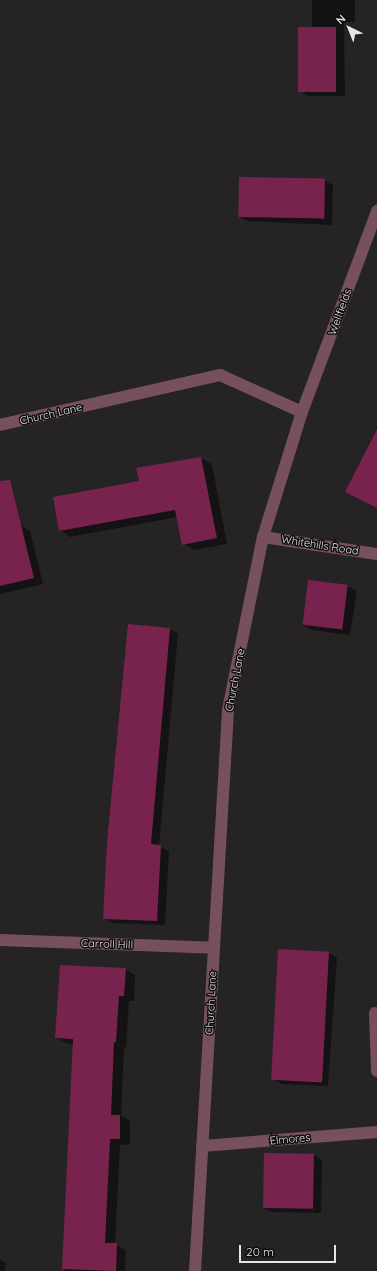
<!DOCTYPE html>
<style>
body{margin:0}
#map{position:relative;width:377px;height:1271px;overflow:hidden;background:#262324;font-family:Quicksand,sans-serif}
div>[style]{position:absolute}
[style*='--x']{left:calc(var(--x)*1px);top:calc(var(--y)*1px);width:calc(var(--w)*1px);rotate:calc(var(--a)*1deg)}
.shadow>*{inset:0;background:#0007}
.building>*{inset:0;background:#78234d;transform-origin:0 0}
.street>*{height:12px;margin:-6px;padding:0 6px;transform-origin:6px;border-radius:6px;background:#76505f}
span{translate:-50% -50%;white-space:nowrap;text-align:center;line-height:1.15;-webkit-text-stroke:3px #0e0d0d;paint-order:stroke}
.street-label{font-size:11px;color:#e7e5e6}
.north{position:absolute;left:329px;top:8px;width:40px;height:40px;-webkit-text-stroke:3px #0e0d0d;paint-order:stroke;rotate:317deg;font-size:11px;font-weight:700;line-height:16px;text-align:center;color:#e7e5e6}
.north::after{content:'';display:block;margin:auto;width:14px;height:18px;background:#e7e5e6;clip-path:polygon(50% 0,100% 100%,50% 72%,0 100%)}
.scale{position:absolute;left:239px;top:1245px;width:97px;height:18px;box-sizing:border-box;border:2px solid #e7e5e6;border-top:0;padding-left:5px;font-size:12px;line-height:14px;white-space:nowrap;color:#e7e5e6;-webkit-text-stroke:3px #0e0d0d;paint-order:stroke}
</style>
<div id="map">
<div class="shadow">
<i style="clip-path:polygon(312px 0,355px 0,355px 22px,344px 22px,345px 96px,308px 96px,300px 91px,312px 28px)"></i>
<i style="clip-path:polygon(324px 180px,333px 185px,332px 225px,247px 221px,238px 216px)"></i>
<i style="clip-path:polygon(377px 427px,377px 508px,347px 492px)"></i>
<i style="clip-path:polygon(201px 458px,212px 464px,227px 544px,194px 550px,183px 544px,177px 517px,70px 537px,60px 530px,140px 482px,137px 469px)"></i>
<i style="clip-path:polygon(20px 525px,30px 531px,43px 584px,0 594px,0 530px)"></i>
<i style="clip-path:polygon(309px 581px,348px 586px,357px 591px,350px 635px,312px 630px,303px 625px)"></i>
<i style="clip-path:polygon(170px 629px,178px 634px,159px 846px,169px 851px,165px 925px,113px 923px,104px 918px)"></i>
<i style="clip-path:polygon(329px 953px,337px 958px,328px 1086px,282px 1084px,273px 1079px)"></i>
<i style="clip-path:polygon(125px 969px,135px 975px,134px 1001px,129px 1001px,126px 1047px,124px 1047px,121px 1116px,130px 1121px,130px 1144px,120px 1145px,115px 1244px,126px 1250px,125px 1271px,65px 1271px,63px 1269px,74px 1044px,66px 1043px,56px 1038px)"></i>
<i style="clip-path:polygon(314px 1155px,322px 1160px,321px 1213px,272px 1212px,264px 1208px)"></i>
<i style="clip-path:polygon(0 1260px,6px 1263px,5px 1271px,0 1271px)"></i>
</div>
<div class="building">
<i style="left:298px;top:27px;width:38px;height:65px"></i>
<i style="left:239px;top:177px;width:86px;height:40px;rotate:1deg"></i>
<i style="clip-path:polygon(377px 429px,377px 508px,345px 492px)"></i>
<i style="clip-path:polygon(201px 457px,217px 538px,182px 545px,175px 510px,59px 531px,53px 497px,139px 481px,136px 468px)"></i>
<i style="clip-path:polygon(10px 480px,34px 578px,0 586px,0 481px)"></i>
<i style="left:308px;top:580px;width:40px;height:45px;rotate:7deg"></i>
<i style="clip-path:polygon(128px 624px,170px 628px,151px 844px,161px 845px,157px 921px,103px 919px,107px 842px)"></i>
<i style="left:278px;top:949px;width:51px;height:131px;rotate:3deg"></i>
<i style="clip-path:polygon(60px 965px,126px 968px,124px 996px,119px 996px,116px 1042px,114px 1042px,111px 1115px,120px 1115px,120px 1139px,110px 1139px,105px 1243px,117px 1243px,116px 1271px,62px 1269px,73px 1039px,55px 1038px)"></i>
<i style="left:264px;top:1153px;width:50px;height:55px;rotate:1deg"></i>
</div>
<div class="street">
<i style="--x:0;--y:425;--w:226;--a:-12.8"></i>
<i style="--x:220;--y:375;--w:90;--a:24.3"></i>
<i style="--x:263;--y:537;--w:115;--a:8.5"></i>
<i style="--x:0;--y:940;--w:214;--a:2.1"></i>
<i style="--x:375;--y:1013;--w:58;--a:88"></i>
<i style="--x:202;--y:1146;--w:176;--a:-4.6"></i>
<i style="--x:195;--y:1271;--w:562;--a:-86.63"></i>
<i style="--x:228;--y:710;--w:177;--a:-78.6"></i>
<i style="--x:263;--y:537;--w:131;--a:-72.7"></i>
<i style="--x:302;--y:412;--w:215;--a:-69.5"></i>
</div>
<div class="street-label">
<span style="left:340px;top:312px;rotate:-70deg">Wellfields</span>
<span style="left:51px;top:414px;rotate:-13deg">Church Lane</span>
<span style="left:320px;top:545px;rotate:9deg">Whitehills Road</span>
<span style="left:235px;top:680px;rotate:-79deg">Church Lane</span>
<span style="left:107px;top:944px;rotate:2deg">Carroll Hill</span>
<span style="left:211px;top:1003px;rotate:-87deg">Church Lane</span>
<span style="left:290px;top:1139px;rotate:-5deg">Elmores</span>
</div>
<div class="north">N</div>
<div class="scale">20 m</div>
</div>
